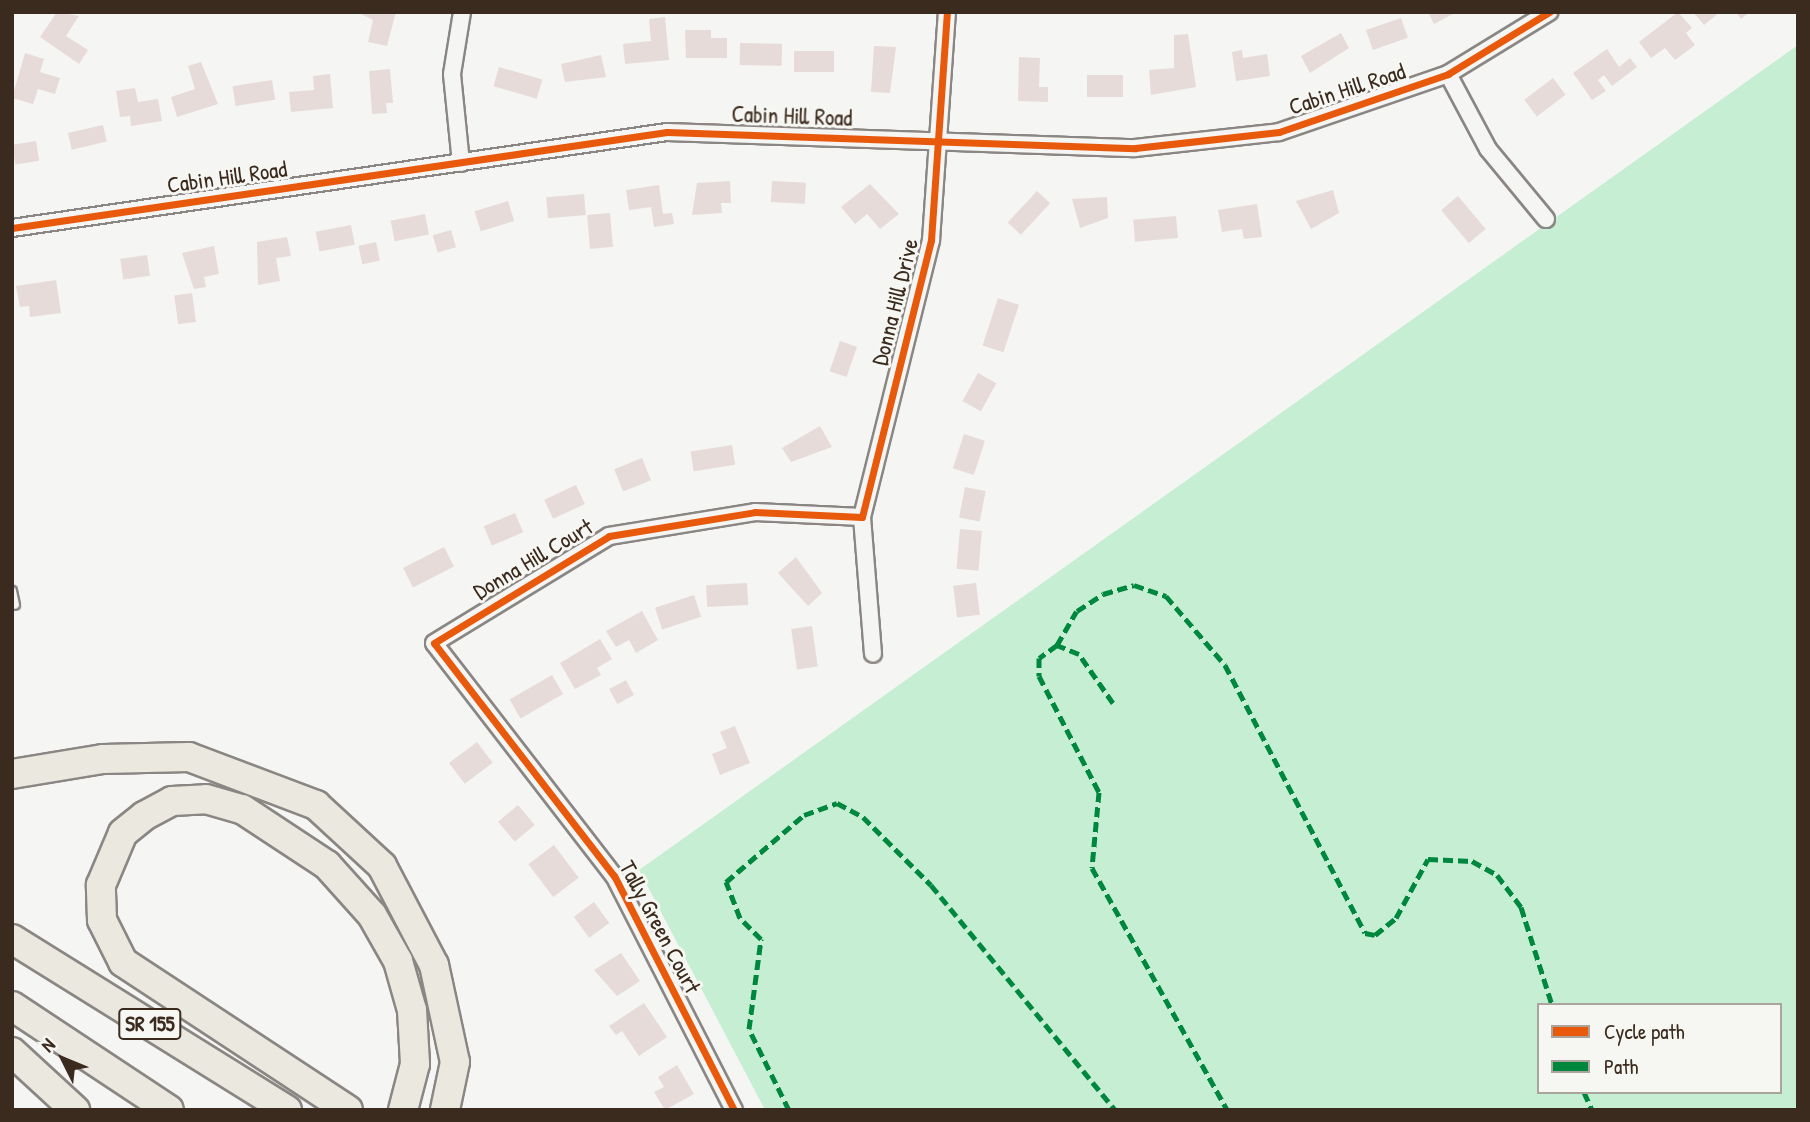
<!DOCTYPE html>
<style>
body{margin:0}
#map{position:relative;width:1810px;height:1122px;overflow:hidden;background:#f5f5f3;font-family:"Patrick Hand",sans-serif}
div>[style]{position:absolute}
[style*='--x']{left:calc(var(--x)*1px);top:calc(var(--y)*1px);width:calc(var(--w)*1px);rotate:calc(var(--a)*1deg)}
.green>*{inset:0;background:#c6eed3}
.building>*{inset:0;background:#e6dbd8;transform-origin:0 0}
.roads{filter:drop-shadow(2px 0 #8a8683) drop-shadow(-2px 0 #8a8683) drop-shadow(0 2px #8a8683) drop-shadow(0 -2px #8a8683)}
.lane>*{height:8px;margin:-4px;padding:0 4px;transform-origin:4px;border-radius:4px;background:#f5f5f3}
.street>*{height:16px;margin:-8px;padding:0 8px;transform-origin:8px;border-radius:8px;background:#f5f5f3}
.highway>*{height:28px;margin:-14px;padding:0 14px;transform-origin:14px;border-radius:14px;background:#ebe8df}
.quiet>*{height:5px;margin-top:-2.5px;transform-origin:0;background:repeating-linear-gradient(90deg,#00873e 0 10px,transparent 0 15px)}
.cycleway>*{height:7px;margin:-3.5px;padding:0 3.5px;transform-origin:3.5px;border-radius:3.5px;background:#e8590c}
span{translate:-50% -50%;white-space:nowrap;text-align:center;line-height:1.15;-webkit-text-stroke:6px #f6f6f2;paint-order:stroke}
.shield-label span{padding:2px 5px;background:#f6f6f2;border:2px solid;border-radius:5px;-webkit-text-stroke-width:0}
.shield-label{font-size:21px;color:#3b2a1e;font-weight:700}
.street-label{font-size:23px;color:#3b2a1e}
.frame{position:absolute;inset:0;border:14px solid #3b2a1e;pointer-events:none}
.legend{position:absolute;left:1537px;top:1003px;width:245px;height:91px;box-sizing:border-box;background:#f6f6f2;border:2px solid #aba49d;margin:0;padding:9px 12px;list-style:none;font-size:21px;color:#3b2a1e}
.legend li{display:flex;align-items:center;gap:14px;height:35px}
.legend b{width:35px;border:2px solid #aba49d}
.north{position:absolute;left:28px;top:1024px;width:70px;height:70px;-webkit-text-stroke:5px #f6f6f2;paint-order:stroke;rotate:313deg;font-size:19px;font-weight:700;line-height:28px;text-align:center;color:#3b2a1e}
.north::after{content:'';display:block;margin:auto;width:24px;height:32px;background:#3b2a1e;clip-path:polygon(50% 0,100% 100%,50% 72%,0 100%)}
</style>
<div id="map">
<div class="green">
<i style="clip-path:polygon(evenodd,1798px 45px,1798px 1110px,765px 1110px,639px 870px,1798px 45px,1539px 1005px,1780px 1005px,1780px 1092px,1539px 1092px,1539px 1005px)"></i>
</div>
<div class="building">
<i style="clip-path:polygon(57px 12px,79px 16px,66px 36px,88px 50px,79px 64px,40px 37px)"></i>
<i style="clip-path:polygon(357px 12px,396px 12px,387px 46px,368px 42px,373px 20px)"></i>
<i style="clip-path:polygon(1428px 12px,1452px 12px,1453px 14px,1434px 24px)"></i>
<i style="clip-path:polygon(1678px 12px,1692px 28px,1686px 33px,1695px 45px,1675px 60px,1665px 48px,1651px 58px,1639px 42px)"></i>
<i style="clip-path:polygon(1693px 12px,1720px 12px,1704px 25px)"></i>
<i style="clip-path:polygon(1736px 12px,1750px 12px,1741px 19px)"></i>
<i style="clip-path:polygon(665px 17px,669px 60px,625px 64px,623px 44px,651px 41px,649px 19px)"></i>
<i style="left:1401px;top:18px;width:21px;height:37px;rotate:71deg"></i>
<i style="clip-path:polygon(685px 30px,711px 30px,711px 38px,727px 38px,727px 58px,686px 58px)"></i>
<i style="clip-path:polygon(1341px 33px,1349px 48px,1310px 73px,1301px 56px)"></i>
<i style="clip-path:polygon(1188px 34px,1196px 87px,1151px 95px,1149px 70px,1174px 68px,1174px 35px)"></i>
<i style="left:740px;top:43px;width:42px;height:22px;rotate:1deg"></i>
<i style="clip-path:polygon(874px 46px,896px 47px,890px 93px,871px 92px)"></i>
<i style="clip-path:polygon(1607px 49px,1619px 67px,1630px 58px,1637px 67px,1612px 86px,1604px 75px,1598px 80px,1606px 91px,1592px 100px,1573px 73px)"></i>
<i style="clip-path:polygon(1242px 50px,1243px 58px,1267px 54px,1270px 76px,1236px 81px,1232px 52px)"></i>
<i style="left:794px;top:51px;width:40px;height:21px"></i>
<i style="clip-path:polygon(25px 53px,44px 59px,40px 72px,60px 78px,55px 94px,38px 89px,33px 104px,12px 98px)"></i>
<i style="clip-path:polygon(601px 55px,606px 77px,565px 82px,561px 64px)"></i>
<i style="clip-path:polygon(1019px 57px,1040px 58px,1039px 87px,1048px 87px,1048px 102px,1018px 101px)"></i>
<i style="clip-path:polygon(201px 62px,218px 104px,177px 117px,171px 97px,195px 89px,188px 66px)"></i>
<i style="left:499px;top:67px;width:45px;height:20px;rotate:16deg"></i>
<i style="clip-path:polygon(390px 69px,393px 103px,386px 103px,387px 113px,372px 114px,369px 71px)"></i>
<i style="clip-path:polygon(330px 74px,333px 108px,291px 112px,289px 92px,314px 90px,313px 76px)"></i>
<i style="left:1087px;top:75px;width:36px;height:22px"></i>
<i style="left:1553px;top:78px;width:21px;height:36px;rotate:53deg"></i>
<i style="left:272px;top:80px;width:20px;height:40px;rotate:81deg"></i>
<i style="clip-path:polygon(135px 88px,138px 102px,158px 99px,162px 121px,131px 126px,130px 116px,120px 117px,116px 91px)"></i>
<i style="left:103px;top:125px;width:17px;height:36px;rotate:77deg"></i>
<i style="left:36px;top:141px;width:20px;height:24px;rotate:81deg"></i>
<i style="clip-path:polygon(730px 181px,731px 203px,721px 203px,722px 213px,692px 215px,697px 183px)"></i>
<i style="left:772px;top:181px;width:34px;height:21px;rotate:3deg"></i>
<i style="clip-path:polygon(870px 184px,899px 214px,880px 229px,867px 214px,855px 224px,841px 207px)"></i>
<i style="clip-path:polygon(659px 185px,663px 214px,672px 213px,674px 224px,654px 227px,651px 207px,629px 210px,626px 190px)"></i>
<i style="clip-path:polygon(1333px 190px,1339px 213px,1311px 229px,1296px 201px)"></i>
<i style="left:1037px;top:191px;width:18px;height:43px;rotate:43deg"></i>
<i style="left:584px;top:194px;width:21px;height:38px;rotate:85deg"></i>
<i style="left:1458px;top:196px;width:43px;height:22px;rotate:50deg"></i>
<i style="clip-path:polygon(1107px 197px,1108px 218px,1080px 228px,1072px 199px)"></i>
<i style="left:508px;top:201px;width:21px;height:35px;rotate:73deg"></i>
<i style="clip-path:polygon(1257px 204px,1262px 237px,1244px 239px,1242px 229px,1222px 232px,1218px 210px)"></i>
<i style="left:610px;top:213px;width:34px;height:23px;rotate:85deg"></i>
<i style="left:425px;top:214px;width:21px;height:35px;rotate:79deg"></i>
<i style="left:1176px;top:216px;width:22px;height:43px;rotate:85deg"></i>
<i style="left:351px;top:225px;width:20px;height:36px;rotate:79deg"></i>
<i style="left:451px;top:230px;width:18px;height:19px;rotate:74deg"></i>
<i style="clip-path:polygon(287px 237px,291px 256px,276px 258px,280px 281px,258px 285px,257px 242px)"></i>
<i style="left:376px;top:242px;width:19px;height:18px;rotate:78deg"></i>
<i style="clip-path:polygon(214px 246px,219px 274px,204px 277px,206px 287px,194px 289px,182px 253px)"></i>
<i style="left:147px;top:255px;width:21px;height:27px;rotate:82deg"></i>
<i style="clip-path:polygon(56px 280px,61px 313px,30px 317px,29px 306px,20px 307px,16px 286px)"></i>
<i style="left:192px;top:293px;width:29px;height:18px;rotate:82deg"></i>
<i style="left:998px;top:298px;width:22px;height:50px;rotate:18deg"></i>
<i style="left:840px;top:341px;width:18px;height:32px;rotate:19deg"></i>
<i style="left:978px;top:373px;width:21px;height:32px;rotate:29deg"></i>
<i style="clip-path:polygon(820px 426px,832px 447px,791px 462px,782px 448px)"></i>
<i style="left:964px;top:434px;width:22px;height:36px;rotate:18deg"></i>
<i style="left:732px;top:445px;width:20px;height:42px;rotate:81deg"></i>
<i style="left:642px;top:458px;width:24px;height:30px;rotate:68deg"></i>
<i style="left:576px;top:485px;width:21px;height:35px;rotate:65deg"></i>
<i style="left:965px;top:487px;width:21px;height:31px;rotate:11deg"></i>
<i style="left:515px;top:513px;width:21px;height:34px;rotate:67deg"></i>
<i style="left:960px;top:529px;width:22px;height:40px;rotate:5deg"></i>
<i style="left:444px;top:547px;width:22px;height:46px;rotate:63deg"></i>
<i style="clip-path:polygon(796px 557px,822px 593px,808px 606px,778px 573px)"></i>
<i style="left:747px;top:583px;width:22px;height:41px;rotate:87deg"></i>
<i style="left:976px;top:583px;width:32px;height:23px;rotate:83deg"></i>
<i style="left:694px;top:595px;width:23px;height:41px;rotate:72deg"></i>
<i style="clip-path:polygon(642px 611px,658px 640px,636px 653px,629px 640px,616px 647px,606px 631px)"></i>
<i style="left:812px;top:626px;width:41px;height:21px;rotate:82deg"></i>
<i style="clip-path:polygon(600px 639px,612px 659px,597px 668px,601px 675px,575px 689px,560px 663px)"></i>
<i style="left:552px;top:675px;width:22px;height:49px;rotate:60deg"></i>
<i style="left:626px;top:680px;width:17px;height:19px;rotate:62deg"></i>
<i style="clip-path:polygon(735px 726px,750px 763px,720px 775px,712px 754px,727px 748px,720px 732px)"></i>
<i style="left:477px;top:742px;width:26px;height:35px;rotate:53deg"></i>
<i style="left:518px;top:805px;width:26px;height:26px;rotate:50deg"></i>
<i style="left:554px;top:845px;width:41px;height:32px;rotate:53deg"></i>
<i style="left:594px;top:902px;width:26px;height:25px;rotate:54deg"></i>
<i style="clip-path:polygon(621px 953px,640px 981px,617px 996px,594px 970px)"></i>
<i style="clip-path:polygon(644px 1003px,667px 1037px,639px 1056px,622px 1031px,616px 1035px,609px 1026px)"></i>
<i style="clip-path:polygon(677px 1065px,694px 1094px,665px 1110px,654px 1092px,664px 1087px,658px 1077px)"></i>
</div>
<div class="roads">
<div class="lane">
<i style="--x:12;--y:591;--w:14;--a:78"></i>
</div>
<div class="street">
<i style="--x:1448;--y:74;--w:85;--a:61.9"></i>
<i style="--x:1488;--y:149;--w:91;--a:50.4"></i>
<i style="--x:461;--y:163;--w:89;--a:-95.8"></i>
<i style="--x:452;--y:74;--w:63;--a:-80.8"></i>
<i style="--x:12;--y:228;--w:662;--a:-8.34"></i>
<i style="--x:667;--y:132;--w:468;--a:2"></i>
<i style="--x:1135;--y:148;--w:145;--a:-6.3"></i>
<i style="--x:1279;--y:132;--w:179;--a:-18.9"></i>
<i style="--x:1448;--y:74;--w:119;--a:-31.5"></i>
<i style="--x:862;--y:517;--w:137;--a:85.4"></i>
<i style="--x:734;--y:1110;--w:263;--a:-117.1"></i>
<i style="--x:614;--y:876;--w:294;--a:-127.7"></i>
<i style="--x:434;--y:643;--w:205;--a:-31.4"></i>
<i style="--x:609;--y:536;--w:148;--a:-9.3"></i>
<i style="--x:755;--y:512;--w:107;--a:2.7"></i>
<i style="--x:862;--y:517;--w:285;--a:-76"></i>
<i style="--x:931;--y:240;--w:229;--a:-86"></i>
</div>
<div class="highway">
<i style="--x:12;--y:774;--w:92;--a:-9.4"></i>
<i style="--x:103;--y:759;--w:86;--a:-1.3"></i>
<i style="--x:189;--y:757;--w:136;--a:20.7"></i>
<i style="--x:316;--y:805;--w:90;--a:42.7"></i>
<i style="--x:382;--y:866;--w:112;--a:62.3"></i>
<i style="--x:434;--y:965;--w:99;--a:77.8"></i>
<i style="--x:455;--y:1062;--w:49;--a:101.8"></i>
<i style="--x:12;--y:939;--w:324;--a:31.9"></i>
<i style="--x:12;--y:1006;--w:188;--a:33.5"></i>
<i style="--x:12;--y:1052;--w:86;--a:42.6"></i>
<i style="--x:348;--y:1110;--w:269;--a:-146.7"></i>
<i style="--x:123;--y:962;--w:47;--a:-116.6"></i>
<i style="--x:102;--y:920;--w:35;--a:-92"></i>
<i style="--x:101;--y:885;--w:56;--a:-67.1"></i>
<i style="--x:123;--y:833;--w:27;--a:-39"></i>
<i style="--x:144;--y:816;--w:32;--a:-28"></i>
<i style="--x:172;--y:801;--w:34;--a:-3"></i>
<i style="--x:206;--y:799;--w:37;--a:16"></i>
<i style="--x:242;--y:809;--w:102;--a:33.4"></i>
<i style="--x:327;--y:865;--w:67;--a:48"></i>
<i style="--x:372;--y:915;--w:53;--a:60.5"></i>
<i style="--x:398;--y:961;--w:51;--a:74.1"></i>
<i style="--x:412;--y:1010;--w:54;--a:86.8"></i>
<i style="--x:415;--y:1064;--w:48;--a:104.6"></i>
</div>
</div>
<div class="quiet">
<i style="--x:1057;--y:645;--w:39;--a:-60"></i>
<i style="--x:1077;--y:611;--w:31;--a:-33"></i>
<i style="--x:1103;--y:594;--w:32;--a:-16"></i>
<i style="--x:1134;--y:585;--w:34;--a:19"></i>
<i style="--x:1166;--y:596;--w:91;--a:49.5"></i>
<i style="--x:1225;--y:665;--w:302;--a:62.4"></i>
<i style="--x:1365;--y:933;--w:10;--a:11"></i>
<i style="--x:1375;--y:935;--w:27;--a:-39"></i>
<i style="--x:1396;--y:918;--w:67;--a:-61.5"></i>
<i style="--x:1428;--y:859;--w:44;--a:2.6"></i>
<i style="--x:1472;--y:861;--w:29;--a:29"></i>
<i style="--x:1497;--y:875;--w:40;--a:53"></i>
<i style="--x:1521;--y:907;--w:103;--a:72.4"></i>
<i style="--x:1113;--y:703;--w:60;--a:-124.8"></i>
<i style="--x:1079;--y:654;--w:24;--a:-158"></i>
<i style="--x:1057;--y:645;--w:22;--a:144"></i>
<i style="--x:1039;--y:658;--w:18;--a:90"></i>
<i style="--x:1039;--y:676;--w:131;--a:62.7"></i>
<i style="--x:1099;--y:792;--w:76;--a:95.3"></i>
<i style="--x:1092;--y:868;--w:277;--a:60.8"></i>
<i style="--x:1584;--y:1092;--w:20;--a:66"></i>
<i style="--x:789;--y:1110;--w:90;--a:-116.3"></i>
<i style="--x:749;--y:1029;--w:91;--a:-82.4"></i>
<i style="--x:761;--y:939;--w:30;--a:-135"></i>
<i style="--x:740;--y:918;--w:39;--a:-111"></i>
<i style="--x:726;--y:882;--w:103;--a:-40.7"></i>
<i style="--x:804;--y:815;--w:35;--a:-20"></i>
<i style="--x:837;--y:803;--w:30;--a:28"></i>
<i style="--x:863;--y:817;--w:96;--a:45"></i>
<i style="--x:931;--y:885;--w:291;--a:50.7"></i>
</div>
<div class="cycleway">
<i style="--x:12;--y:228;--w:662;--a:-8.34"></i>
<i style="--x:667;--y:132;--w:468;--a:2"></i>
<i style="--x:1135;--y:148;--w:145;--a:-6.3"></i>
<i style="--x:1279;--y:132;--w:179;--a:-18.9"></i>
<i style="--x:1448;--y:74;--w:119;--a:-31.5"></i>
<i style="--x:734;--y:1110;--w:263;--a:-117.1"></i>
<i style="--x:614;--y:876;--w:294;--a:-127.7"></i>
<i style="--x:434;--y:643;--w:205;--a:-31.4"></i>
<i style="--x:609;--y:536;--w:148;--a:-9.3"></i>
<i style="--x:755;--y:512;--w:107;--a:2.7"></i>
<i style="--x:862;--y:517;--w:285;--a:-76"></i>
<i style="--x:931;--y:240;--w:229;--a:-86"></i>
</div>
<div class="shield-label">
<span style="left:150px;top:1024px">SR 155</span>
</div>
<div class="street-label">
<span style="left:1347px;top:89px;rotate:-18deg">Cabin Hill Road</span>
<span style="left:792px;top:116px;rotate:2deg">Cabin Hill Road</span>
<span style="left:227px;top:177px;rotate:-8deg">Cabin Hill Road</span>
<span style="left:895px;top:302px;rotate:-76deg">Donna Hill Drive</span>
<span style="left:533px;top:559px;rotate:-31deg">Donna Hill Court</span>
<span style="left:660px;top:927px;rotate:62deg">Tally Green Court</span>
</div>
<div class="frame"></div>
<ul class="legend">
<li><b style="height:9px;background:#e8590c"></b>Cycle path</li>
<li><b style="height:9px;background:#00873e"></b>Path</li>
</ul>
<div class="north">N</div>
</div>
